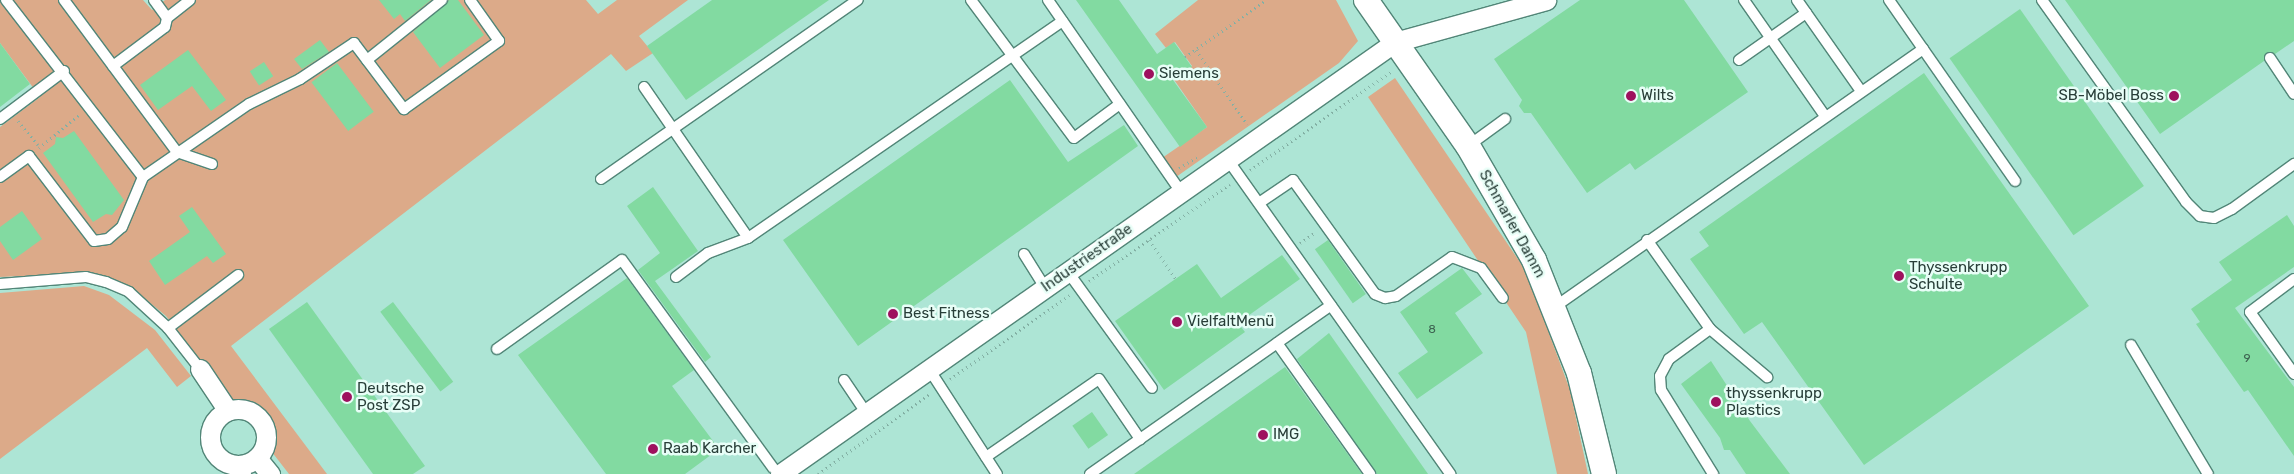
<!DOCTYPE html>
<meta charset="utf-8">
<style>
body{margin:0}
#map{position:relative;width:2294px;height:474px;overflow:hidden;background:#ade5d5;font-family:Rubik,sans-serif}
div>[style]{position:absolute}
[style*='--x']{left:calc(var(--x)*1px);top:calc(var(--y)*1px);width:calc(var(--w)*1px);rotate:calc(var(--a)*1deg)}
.green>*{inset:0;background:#dcaa89}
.building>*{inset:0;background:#82daa1;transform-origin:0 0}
.path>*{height:3px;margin-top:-1.5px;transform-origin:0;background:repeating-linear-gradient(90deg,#83b0a4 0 1px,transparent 0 5px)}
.roads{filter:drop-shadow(1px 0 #528678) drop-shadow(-1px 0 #528678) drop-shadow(0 1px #528678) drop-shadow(0 -1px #528678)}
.service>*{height:10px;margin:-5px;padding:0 5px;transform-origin:5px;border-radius:5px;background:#fff}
.minor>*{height:19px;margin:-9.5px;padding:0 9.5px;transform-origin:9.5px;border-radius:9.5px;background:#fff}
.minor>.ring{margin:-9.5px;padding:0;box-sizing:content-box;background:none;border:19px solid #fff;border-radius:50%}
.tertiary>*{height:24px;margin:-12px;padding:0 12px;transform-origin:12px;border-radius:12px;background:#fff}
.dots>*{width:14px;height:14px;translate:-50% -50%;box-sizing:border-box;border:2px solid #e8fef7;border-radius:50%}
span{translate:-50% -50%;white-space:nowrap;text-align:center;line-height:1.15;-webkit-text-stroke:5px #e8fef7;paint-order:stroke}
.number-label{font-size:12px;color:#3e6552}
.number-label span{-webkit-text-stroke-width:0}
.poi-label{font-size:15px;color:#283e38}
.left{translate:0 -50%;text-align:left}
.right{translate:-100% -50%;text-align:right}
.street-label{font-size:15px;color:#283e38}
</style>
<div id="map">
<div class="green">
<i style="clip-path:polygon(0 0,143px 0,152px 10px,165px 0,586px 0,598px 14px,617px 0,688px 0,639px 36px,653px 53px,626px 71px,611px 54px,231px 346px,327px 474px,289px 474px,166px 316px,132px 288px,94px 273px,0 277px,0 127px,40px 97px,0 43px)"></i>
<i style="clip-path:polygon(1198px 0,1336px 0,1358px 41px,1339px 63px,1176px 177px,1162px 158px,1207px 127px,1168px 71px,1177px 77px,1192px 66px,1175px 42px,1166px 48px,1155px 34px)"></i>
<i style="clip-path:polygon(1395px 78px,1526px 271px,1570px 390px,1588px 474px,1557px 474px,1526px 332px,1368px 97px)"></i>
<i style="clip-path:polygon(84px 286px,109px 295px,155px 330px,191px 376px,177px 387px,147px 348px,0 459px,0 293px)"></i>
</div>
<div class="building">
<i style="clip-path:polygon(379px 0,431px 0,405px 21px,400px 14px,394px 19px)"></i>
<i style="clip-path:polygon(449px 0,458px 0,484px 35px,440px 68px,413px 32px)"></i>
<i style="clip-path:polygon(712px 0,829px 0,686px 100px,647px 46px)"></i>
<i style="clip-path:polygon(1076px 0,1119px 0,1157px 54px,1174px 42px,1192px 67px,1173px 80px,1207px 127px,1180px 147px)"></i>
<i style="clip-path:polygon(1580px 0,1684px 0,1748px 92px,1635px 170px,1630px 163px,1587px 193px,1531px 113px,1524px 113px,1519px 106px,1522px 100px,1494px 59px)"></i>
<i style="clip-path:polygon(2065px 0,2294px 0,2294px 41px,2275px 54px,2266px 53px,2264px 61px,2160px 134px)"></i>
<i style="left:2020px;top:9px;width:216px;height:86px;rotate:55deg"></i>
<i style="clip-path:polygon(320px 40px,329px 52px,302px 69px,294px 59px)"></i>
<i style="clip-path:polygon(0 43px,30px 84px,0 107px)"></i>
<i style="clip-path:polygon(188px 50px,226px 100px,211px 111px,192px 86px,158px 110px,140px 85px)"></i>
<i style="left:264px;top:62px;width:17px;height:17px;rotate:57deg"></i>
<i style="left:337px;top:63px;width:61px;height:32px;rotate:53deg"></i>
<i style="clip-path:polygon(1924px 73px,2089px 306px,1864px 465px,1762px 322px,1744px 334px,1690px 259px,1709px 246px,1699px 232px)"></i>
<i style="clip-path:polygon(1010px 80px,1068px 162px,1124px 125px,1138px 146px,858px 346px,783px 240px)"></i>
<i style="clip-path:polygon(74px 131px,124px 200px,112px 215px,106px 214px,93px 222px,43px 153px,55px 144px,56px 137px,63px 138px)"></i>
<i style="clip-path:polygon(653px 187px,698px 251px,655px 281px,711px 357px,705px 362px,638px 270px,660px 253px,627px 206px)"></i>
<i style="clip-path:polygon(192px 207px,226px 254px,213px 263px,207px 256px,165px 285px,149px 261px,190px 232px,179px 216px)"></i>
<i style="clip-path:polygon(22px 211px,42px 239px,13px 260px,0 241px,0 227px)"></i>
<i style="clip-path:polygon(2287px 215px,2294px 226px,2294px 267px,2235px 308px,2294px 387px,2294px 456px,2248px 390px,2244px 392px,2196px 324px,2200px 322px,2191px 309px,2232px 280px,2219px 262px)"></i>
<i style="left:1328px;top:240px;width:66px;height:16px;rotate:55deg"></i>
<i style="clip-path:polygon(1282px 255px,1300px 279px,1238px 323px,1245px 332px,1164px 390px,1115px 321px,1197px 264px,1221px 298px)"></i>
<i style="clip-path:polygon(1462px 268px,1482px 294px,1455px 313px,1483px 353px,1417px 399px,1398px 373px,1428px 352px,1400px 312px)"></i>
<i style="clip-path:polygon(627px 278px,694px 370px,672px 386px,719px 449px,685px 474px,606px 474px,518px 355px)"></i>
<i style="clip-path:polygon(307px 302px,425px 466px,413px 474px,373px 474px,269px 329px)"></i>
<i style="left:393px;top:302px;width:100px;height:16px;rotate:53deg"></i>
<i style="clip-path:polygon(1329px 333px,1428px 474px,1377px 474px,1297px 359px)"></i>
<i style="clip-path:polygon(1711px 361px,1750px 421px,1790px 474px,1746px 474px,1730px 450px,1724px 450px,1720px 438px,1681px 384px)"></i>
<i style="clip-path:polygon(1285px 367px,1362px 474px,1134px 474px)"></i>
<i style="left:1092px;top:412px;width:28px;height:24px;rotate:55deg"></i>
</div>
<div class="path">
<i style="--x:1196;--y:50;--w:90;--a:55.4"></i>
<i style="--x:1185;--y:57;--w:99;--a:-35.1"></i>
<i style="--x:18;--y:121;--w:31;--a:50"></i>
<i style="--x:39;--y:148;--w:53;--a:-39.7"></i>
<i style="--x:1179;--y:168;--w:21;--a:-31"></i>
<i style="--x:1250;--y:170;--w:173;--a:-34.9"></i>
<i style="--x:1149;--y:240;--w:47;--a:55.3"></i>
<i style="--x:1300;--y:243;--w:19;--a:-35"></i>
<i style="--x:1089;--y:281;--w:171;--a:-34.5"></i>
<i style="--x:950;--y:379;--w:146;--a:-35"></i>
<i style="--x:818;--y:474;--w:139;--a:-35.6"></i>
</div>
<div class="roads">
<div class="service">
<i style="--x:6;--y:0;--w:224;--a:52.3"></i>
<i style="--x:64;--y:0;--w:189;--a:53.4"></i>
<i style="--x:177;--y:152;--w:37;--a:19"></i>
<i style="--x:154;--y:0;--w:22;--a:54"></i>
<i style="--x:971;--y:0;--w:172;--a:53.3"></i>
<i style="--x:1074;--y:138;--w:57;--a:-36.5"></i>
<i style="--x:1048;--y:0;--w:234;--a:55.3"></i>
<i style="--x:1744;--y:0;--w:141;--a:55.1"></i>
<i style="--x:1797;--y:0;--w:111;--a:54.9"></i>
<i style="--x:1889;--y:0;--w:60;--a:55.2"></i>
<i style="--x:2042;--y:0;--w:248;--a:54.5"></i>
<i style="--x:2186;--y:202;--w:20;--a:45"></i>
<i style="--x:2200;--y:216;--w:14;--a:8"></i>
<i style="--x:2214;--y:218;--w:20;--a:-27"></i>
<i style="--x:2232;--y:209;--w:77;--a:-36"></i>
<i style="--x:2270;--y:58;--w:43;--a:56.3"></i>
<i style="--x:367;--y:60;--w:96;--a:-38.7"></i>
<i style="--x:1739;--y:60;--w:82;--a:-35"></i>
<i style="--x:113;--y:66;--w:65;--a:-36.9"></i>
<i style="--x:165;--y:27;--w:9;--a:-77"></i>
<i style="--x:167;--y:18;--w:29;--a:-38"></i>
<i style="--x:644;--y:87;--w:183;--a:55.4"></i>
<i style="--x:0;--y:119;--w:80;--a:-36.9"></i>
<i style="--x:1468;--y:146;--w:46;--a:-36.1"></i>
<i style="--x:1228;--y:160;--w:385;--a:54.7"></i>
<i style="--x:0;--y:177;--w:36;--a:-36"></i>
<i style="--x:29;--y:156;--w:107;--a:52.6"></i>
<i style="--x:94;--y:241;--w:14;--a:-8"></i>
<i style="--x:108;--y:239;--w:18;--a:-41"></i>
<i style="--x:122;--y:227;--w:54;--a:-67.2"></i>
<i style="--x:143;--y:177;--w:129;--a:-34.6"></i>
<i style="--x:249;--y:104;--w:57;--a:-26.1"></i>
<i style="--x:300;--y:79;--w:65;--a:-33.7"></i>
<i style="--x:354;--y:43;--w:83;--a:52.9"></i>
<i style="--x:404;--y:109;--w:117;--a:-35.6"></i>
<i style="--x:499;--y:41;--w:50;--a:-125.3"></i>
<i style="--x:601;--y:179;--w:313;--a:-34.9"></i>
<i style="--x:1259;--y:203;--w:41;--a:-34.1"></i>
<i style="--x:1293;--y:180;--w:140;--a:54.3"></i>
<i style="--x:1375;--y:294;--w:11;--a:22"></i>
<i style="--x:1385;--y:298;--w:11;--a:-10"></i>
<i style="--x:1396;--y:296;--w:68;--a:-34.9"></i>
<i style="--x:1452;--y:257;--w:31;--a:21"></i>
<i style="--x:1481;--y:268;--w:37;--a:54"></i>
<i style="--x:1647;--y:240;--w:109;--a:54.7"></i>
<i style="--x:1710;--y:329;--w:75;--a:40.1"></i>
<i style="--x:1024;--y:254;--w:40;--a:58"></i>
<i style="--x:1068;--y:272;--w:143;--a:54.1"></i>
<i style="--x:676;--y:277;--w:40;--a:-37"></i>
<i style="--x:708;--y:253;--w:43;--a:-20.6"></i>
<i style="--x:748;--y:238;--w:382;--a:-34.6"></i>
<i style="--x:2294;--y:279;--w:55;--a:143.1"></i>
<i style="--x:2250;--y:312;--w:76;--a:54.6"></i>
<i style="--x:0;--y:284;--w:86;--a:-4.7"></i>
<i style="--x:86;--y:277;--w:21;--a:14"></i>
<i style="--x:106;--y:282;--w:25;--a:23"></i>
<i style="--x:129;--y:292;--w:53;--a:42.7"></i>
<i style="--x:168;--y:328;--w:52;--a:52"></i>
<i style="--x:1556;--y:306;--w:448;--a:-35"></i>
<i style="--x:1923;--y:49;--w:161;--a:55.1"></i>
<i style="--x:168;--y:328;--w:88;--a:-37.1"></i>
<i style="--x:1710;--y:329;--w:51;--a:143.8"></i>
<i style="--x:1669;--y:359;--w:19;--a:118"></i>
<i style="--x:1660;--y:376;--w:14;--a:86"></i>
<i style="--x:1661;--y:390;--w:99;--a:58.2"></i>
<i style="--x:1277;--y:343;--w:161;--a:54.6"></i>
<i style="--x:2131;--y:345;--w:150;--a:59.2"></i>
<i style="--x:497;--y:349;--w:153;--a:-35.5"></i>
<i style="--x:622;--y:260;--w:257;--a:54"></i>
<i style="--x:929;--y:369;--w:125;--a:57.1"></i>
<i style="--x:844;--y:380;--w:40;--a:56"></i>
<i style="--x:986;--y:457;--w:137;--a:-34.6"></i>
<i style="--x:1099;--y:379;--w:73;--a:55.7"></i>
<i style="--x:238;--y:465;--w:12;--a:48"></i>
<i style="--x:1090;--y:474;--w:294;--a:-35"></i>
</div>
<div class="minor">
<i style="--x:200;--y:369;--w:50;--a:56.3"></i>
<i class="ring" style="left:210px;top:409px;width:37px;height:37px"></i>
<i style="--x:257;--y:458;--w:21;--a:51"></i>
<i style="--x:780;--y:474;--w:752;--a:-35.09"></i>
<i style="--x:1395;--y:42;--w:157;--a:-15.5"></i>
</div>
<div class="tertiary">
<i style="--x:1366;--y:0;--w:178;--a:55.1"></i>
<i style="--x:1468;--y:146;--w:132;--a:59.9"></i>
<i style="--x:1534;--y:260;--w:122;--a:68.3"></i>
<i style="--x:1579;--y:373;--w:104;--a:76.1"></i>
</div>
</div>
<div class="dots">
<i style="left:1149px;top:74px;background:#9e115e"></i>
<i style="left:1631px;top:96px;background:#9e115e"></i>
<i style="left:2174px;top:96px;background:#9e115e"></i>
<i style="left:1899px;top:276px;background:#9e115e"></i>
<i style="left:893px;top:314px;background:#9e115e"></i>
<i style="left:1177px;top:322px;background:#9e115e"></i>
<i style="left:347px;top:397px;background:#9e115e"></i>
<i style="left:1716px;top:402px;background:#9e115e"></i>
<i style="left:1263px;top:435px;background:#9e115e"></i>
<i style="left:653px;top:449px;background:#9e115e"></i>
</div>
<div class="number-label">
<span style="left:1432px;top:330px">8</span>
<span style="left:2247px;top:359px">9</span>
</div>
<div class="poi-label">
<span class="left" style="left:1159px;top:74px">Siemens</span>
<span class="left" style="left:1641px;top:96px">Wilts</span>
<span class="right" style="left:2164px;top:96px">SB-Möbel Boss</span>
<span class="left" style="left:1909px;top:276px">Thyssenkrupp<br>Schulte</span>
<span class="left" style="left:903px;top:314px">Best Fitness</span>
<span class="left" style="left:1187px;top:322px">VielfaltMenü</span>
<span class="left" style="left:357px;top:397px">Deutsche<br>Post ZSP</span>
<span class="left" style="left:1726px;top:402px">thyssenkrupp<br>Plastics</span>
<span class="left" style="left:1273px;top:435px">IMG</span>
<span class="left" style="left:663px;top:449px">Raab Karcher</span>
</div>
<div class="street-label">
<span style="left:1512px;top:224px;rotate:61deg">Schmarler Damm</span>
<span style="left:1087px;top:258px;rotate:-35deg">Industriestraße</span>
</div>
</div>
